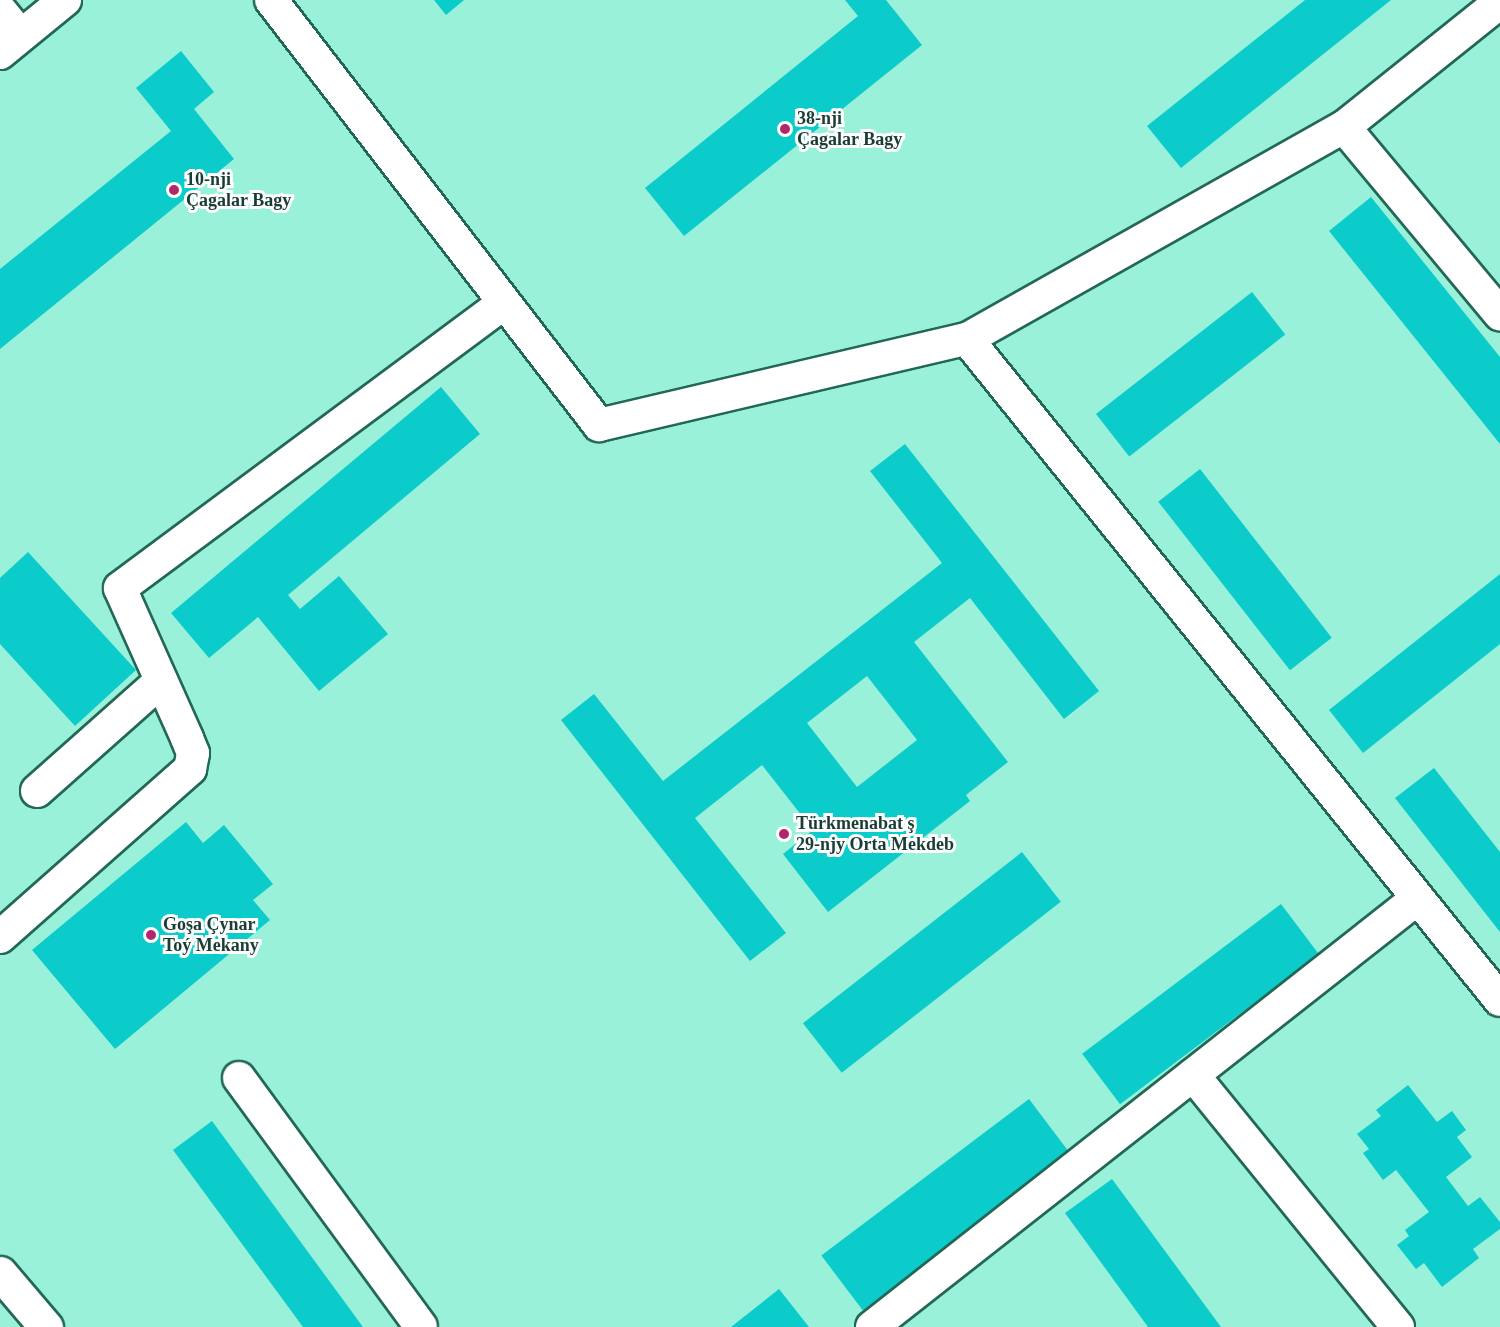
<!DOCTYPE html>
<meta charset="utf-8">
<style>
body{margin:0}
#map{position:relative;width:1500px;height:1327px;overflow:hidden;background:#9af1d9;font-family:Georgia,serif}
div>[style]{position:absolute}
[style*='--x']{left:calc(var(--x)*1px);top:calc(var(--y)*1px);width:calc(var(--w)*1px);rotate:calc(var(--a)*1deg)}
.building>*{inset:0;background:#0bcbcb;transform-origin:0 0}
.roads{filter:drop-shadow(2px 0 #236757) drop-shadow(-2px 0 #236757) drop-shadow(0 2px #236757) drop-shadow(0 -2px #236757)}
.minor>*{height:32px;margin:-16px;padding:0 16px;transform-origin:16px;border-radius:16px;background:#fff}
.major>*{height:33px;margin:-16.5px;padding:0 16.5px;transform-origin:16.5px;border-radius:16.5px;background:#fff}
.dots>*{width:16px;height:16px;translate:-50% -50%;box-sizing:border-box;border:3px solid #fdfdfd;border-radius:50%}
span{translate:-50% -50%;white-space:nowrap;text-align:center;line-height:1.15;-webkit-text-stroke:6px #fdfdfd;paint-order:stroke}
.poi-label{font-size:18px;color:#193d34;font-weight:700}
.left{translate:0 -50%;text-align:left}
</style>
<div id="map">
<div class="building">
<i style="clip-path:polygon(434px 0,464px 0,446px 15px)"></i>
<i style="clip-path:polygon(845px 0,886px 0,922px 45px,684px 236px,645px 188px,858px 16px)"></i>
<i style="clip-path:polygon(1305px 0,1391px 0,1181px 168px,1147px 126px)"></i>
<i style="clip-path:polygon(181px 51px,214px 92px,194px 109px,234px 159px,0 349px,0 269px,171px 131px,136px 88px)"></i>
<i style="clip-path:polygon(1371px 197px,1500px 357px,1500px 444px,1329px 231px)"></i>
<i style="left:1252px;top:292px;width:54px;height:198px;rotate:52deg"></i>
<i style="clip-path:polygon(441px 387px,480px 434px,288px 595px,300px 609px,339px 576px,388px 634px,319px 691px,258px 617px,209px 658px,171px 613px)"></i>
<i style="clip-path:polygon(evenodd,905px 444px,1099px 691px,1064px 719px,970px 598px,914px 642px,1008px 762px,966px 795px,970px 801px,828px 912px,783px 854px,813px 830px,762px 765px,695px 818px,786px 933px,750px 961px,561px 720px,594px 694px,663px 781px,942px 563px,870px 471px,905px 444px,867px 676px,917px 740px,857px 787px,807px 723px,867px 676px)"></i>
<i style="left:1200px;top:469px;width:214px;height:53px;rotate:52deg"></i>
<i style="clip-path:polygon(28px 552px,136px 670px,75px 726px,0 644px,0 578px)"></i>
<i style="clip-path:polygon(1500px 574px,1500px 644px,1363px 753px,1329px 710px)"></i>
<i style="clip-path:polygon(1434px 768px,1500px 852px,1500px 932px,1395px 798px)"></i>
<i style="clip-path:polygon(186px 822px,203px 843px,224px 825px,273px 884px,253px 900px,270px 920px,115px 1049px,32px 950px)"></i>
<i style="left:1022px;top:852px;width:63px;height:278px;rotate:52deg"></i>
<i style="left:1281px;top:904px;width:63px;height:249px;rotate:53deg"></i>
<i style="clip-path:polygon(1408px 1085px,1437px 1122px,1452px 1111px,1466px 1130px,1457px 1137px,1472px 1157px,1446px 1177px,1468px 1206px,1480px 1197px,1500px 1222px,1500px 1229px,1473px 1249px,1479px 1258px,1442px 1287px,1424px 1263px,1416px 1269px,1397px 1245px,1409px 1236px,1405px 1230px,1429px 1212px,1396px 1170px,1383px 1180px,1363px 1153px,1369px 1149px,1357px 1134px,1381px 1116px,1376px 1110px)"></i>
<i style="left:1029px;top:1099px;width:69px;height:260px;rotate:53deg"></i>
<i style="clip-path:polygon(212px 1121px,363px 1327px,303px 1327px,173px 1150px)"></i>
<i style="clip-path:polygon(1112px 1179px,1221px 1327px,1148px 1327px,1065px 1213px)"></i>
<i style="clip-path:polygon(779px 1289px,809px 1327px,731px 1327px)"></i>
</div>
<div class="roads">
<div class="minor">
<i style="--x:271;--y:0;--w:537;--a:52.34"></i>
<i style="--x:599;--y:425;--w:378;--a:-13.2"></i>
<i style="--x:967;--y:339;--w:433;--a:-29.4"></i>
<i style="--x:1344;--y:127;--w:200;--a:-38.7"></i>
<i style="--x:0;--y:10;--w:33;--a:51"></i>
<i style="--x:0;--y:53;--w:84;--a:-39.2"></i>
<i style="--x:1344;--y:127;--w:244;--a:50.2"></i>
<i style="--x:967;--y:339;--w:849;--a:51.12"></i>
<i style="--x:37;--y:791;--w:166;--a:-41.6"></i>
<i style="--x:0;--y:937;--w:254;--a:-41.5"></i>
<i style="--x:190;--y:769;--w:16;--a:-79"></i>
<i style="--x:193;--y:753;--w:16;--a:-112"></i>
<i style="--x:187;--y:738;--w:164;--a:-114.1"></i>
<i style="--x:120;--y:588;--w:477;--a:-36.6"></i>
<i style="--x:1193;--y:1075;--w:325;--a:50.9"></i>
<i style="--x:239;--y:1078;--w:308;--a:53.8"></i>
<i style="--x:872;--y:1327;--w:694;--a:-38.16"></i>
</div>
<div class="major">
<i style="--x:0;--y:1273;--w:71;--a:49.6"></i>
</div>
</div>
<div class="dots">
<i style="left:785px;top:129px;background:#af286d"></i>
<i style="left:174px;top:190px;background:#af286d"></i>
<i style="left:784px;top:834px;background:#af286d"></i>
<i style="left:151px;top:935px;background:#af286d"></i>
</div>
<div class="poi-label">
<span class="left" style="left:797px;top:129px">38-nji<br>Çagalar Bagy</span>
<span class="left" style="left:186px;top:190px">10-nji<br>Çagalar Bagy</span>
<span class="left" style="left:796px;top:834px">Türkmenabat ş<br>29-njy Orta Mekdeb</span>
<span class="left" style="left:163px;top:935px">Goşa Çynar<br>Toý Mekany</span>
</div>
</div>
